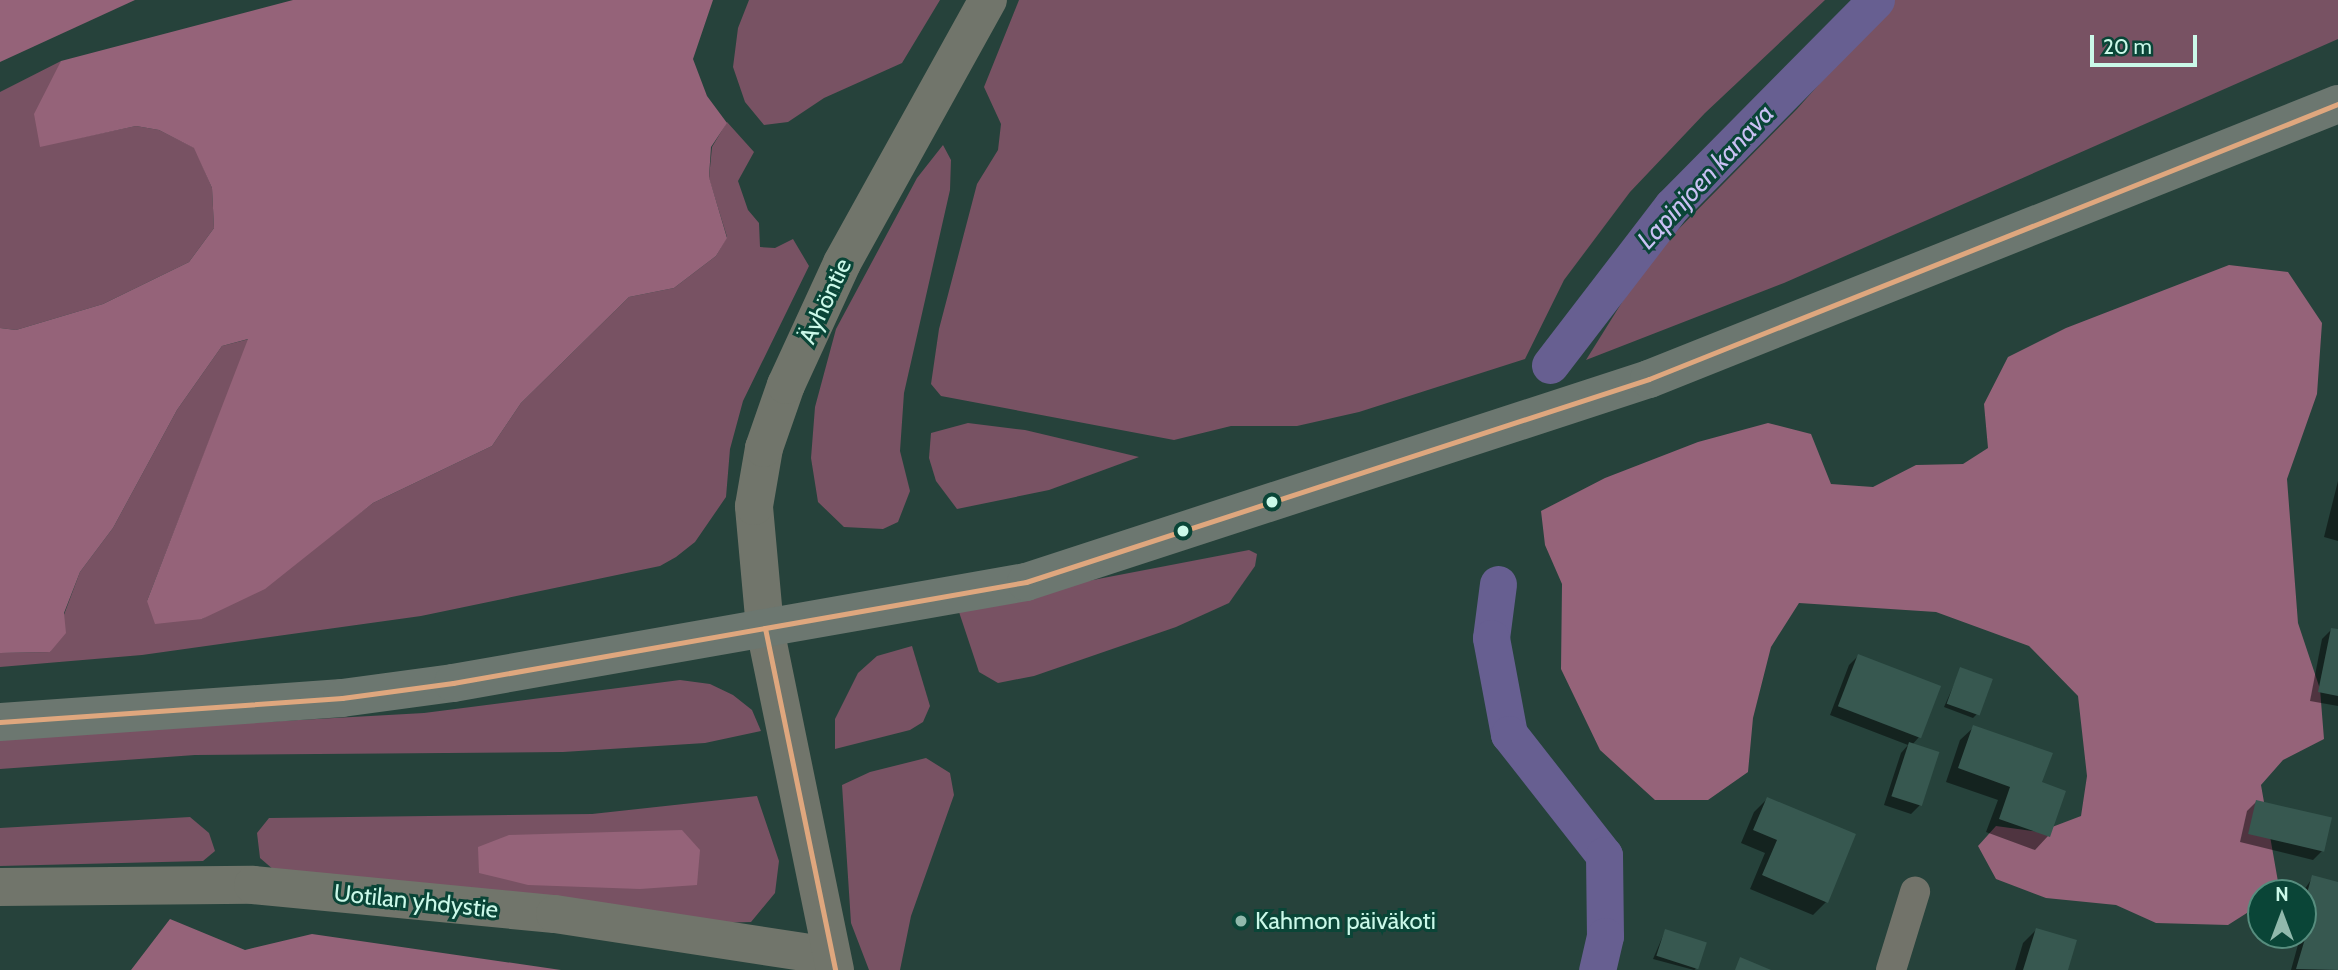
<!DOCTYPE html>
<meta charset="utf-8">
<style>
body{margin:0}
#map{position:relative;width:2338px;height:970px;overflow:hidden;background:#26423b;font-family:Cabin,sans-serif}
div>[style]{position:absolute}
[style*='--x']{left:calc(var(--x)*1px);top:calc(var(--y)*1px);width:calc(var(--w)*1px);rotate:calc(var(--a)*1deg)}
.green>*{inset:0;background:#785263}
.forest>*{inset:0;background:#956379}
.shadow>*{inset:0;background:#0007}
.canal>*{height:37px;margin:-18.5px;padding:0 18.5px;transform-origin:18.5px;border-radius:18.5px;background:#675f91}
.building>*{inset:0;background:#375850;transform-origin:0 0}
.minor>*{height:30px;margin:-15px;padding:0 15px;transform-origin:15px;border-radius:15px;background:#72736a}
.secondary>*{height:38px;margin:-19px;padding:0 19px;transform-origin:19px;border-radius:19px;background:#71756b}
.trunk>*{height:38px;margin:-19px;padding:0 19px;transform-origin:19px;border-radius:19px;background:#6c7770}
.bus-1>*{height:5px;margin:-2.5px;padding:0 2.5px;transform-origin:2.5px;border-radius:2.5px;background:#dfa77e}
.dots>*{width:19px;height:19px;translate:-50% -50%;box-sizing:border-box;border:4px solid #0a4537;border-radius:50%}
span{translate:-50% -50%;white-space:nowrap;text-align:center;line-height:1.15;-webkit-text-stroke:6px #0a4537;paint-order:stroke}
.street-label{font-size:24px;color:#cbf9e9}
.poi-label{font-size:24px;color:#cbf9e9}
.left{translate:0 -50%;text-align:left}
.water-label{font-size:26px;color:#cac1f4;font-style:italic}
.north{position:absolute;left:2247px;top:879px;width:70px;height:70px;box-sizing:border-box;background:#0a4537;border:2px solid #578d7e;border-radius:50%;rotate:0deg;font-size:19px;font-weight:700;line-height:28px;text-align:center;color:#cbf9e9}
.north::after{content:'';display:block;margin:auto;width:24px;height:32px;background:#91b9ac;clip-path:polygon(50% 0,100% 100%,50% 72%,0 100%)}
.scale{position:absolute;left:2090px;top:35px;width:107px;height:32px;box-sizing:border-box;border:4px solid #cbf9e9;border-top:0;padding-left:9px;font-size:21px;line-height:24px;white-space:nowrap;color:#cbf9e9;-webkit-text-stroke:5px #0a4537;paint-order:stroke}
</style>
<div id="map">
<div class="green">
<i style="clip-path:polygon(749px 0,940px 0,902px 63px,824px 98px,788px 122px,764px 125px,745px 102px,733px 67px,738px 28px)"></i>
<i style="clip-path:polygon(1019px 0,1825px 0,1705px 113px,1630px 192px,1564px 280px,1525px 359px,1359px 412px,1297px 426px,1231px 426px,1174px 440px,941px 396px,931px 384px,939px 329px,977px 184px,998px 150px,1001px 124px,984px 87px)"></i>
<i style="clip-path:polygon(1894px 0,2338px 0,2338px 39px,1784px 283px,1586px 360px,1649px 259px,1797px 109px)"></i>
<i style="clip-path:polygon(61px 61px,40px 146px,136px 126px,159px 130px,195px 148px,212px 188px,214px 228px,189px 262px,103px 304px,16px 330px,0 328px,0 92px)"></i>
<i style="clip-path:polygon(727px 122px,754px 152px,738px 181px,748px 210px,759px 223px,760px 247px,775px 248px,793px 239px,809px 266px,743px 401px,730px 449px,726px 497px,695px 542px,676px 557px,660px 566px,421px 616px,142px 655px,0 667px,0 653px,50px 652px,80px 572px,113px 528px,177px 410px,222px 346px,249px 339px,147px 601px,202px 619px,301px 558px,373px 503px,492px 446px,521px 403px,629px 297px,674px 288px,716px 256px,727px 237px,709px 178px,712px 147px)"></i>
<i style="clip-path:polygon(943px 145px,951px 160px,950px 190px,904px 393px,900px 451px,910px 491px,898px 522px,883px 529px,844px 527px,818px 502px,811px 458px,815px 407px,836px 329px,917px 178px)"></i>
<i style="clip-path:polygon(968px 423px,1025px 430px,1139px 457px,1049px 490px,957px 509px,936px 481px,929px 458px,931px 433px)"></i>
<i style="clip-path:polygon(1249px 550px,1257px 554px,1255px 566px,1229px 603px,1176px 627px,1034px 676px,998px 683px,979px 672px,957px 606px)"></i>
<i style="clip-path:polygon(912px 646px,930px 706px,923px 722px,910px 730px,835px 749px,835px 719px,858px 673px,877px 656px)"></i>
<i style="clip-path:polygon(680px 680px,710px 684px,733px 695px,752px 710px,761px 731px,705px 743px,563px 752px,195px 755px,0 769px,0 737px,424px 713px)"></i>
<i style="clip-path:polygon(926px 758px,950px 773px,954px 795px,911px 916px,900px 970px,869px 970px,851px 923px,842px 785px,870px 772px)"></i>
<i style="clip-path:polygon(757px 796px,779px 861px,775px 893px,751px 922px,713px 923px,274px 870px,260px 858px,257px 833px,269px 818px,592px 814px)"></i>
<i style="clip-path:polygon(190px 817px,209px 833px,215px 851px,203px 861px,0 866px,0 828px)"></i>
</div>
<div class="forest">
<i style="clip-path:polygon(0 0,135px 0,0 62px)"></i>
<i style="clip-path:polygon(293px 0,713px 0,693px 59px,707px 96px,727px 123px,711px 147px,709px 177px,727px 238px,716px 256px,674px 288px,629px 297px,521px 403px,492px 446px,373px 503px,265px 589px,202px 619px,155px 624px,147px 601px,248px 339px,222px 346px,177px 410px,113px 528px,80px 572px,64px 613px,66px 633px,50px 652px,0 653px,0 328px,16px 330px,103px 304px,189px 262px,214px 228px,212px 188px,194px 148px,159px 130px,136px 126px,40px 147px,34px 114px,61px 61px)"></i>
<i style="clip-path:polygon(2229px 265px,2288px 272px,2322px 323px,2317px 394px,2287px 479px,2298px 623px,2320px 689px,2324px 739px,2283px 760px,2261px 785px,2280px 893px,2261px 893px,2261px 904px,2228px 925px,2156px 923px,2116px 905px,2046px 898px,1996px 879px,1978px 846px,1996px 826px,2039px 832px,2081px 816px,2087px 776px,2078px 696px,2029px 646px,1936px 612px,1799px 603px,1771px 647px,1753px 718px,1748px 772px,1708px 800px,1655px 800px,1600px 750px,1561px 669px,1562px 584px,1545px 545px,1541px 511px,1605px 478px,1698px 442px,1768px 423px,1811px 434px,1831px 484px,1873px 487px,1916px 465px,1963px 464px,1988px 448px,1984px 404px,2008px 357px,2066px 328px)"></i>
<i style="clip-path:polygon(682px 830px,700px 850px,697px 885px,640px 889px,528px 885px,479px 873px,478px 847px,509px 835px)"></i>
<i style="clip-path:polygon(170px 919px,245px 950px,312px 934px,561px 970px,131px 970px)"></i>
</div>
<div class="shadow">
<i style="clip-path:polygon(2338px 481px,2338px 541px,2324px 537px)"></i>
<i style="clip-path:polygon(2331px 630px,2338px 631px,2338px 706px,2310px 701px,2322px 639px)"></i>
<i style="clip-path:polygon(1858px 656px,1919px 737px,1912px 745px,1920px 805px,1911px 814px,1884px 805px,1901px 753px,1908px 745px,1830px 715px,1849px 665px)"></i>
<i style="clip-path:polygon(1961px 669px,1977px 714px,1973px 718px,1944px 707px)"></i>
<i style="clip-path:polygon(1974px 727px,2040px 783px,2048px 836px,2035px 850px,1986px 832px,1998px 800px,1946px 782px,1960px 740px)"></i>
<i style="clip-path:polygon(1767px 799px,1826px 902px,1813px 915px,1750px 889px,1765px 853px,1741px 843px,1754px 812px)"></i>
<i style="clip-path:polygon(2256px 802px,2322px 851px,2313px 860px,2240px 842px,2247px 811px)"></i>
<i style="clip-path:polygon(2313px 877px,2338px 884px,2338px 970px,2291px 970px,2299px 941px,2289px 939px,2303px 935px,2302px 893px)"></i>
<i style="clip-path:polygon(2036px 930px,2066px 970px,2015px 970px,2023px 943px)"></i>
<i style="clip-path:polygon(1665px 931px,1696px 969px,1694px 970px,1653px 959px)"></i>
</div>
<div class="canal">
<i style="--x:1550;--y:365;--w:200;--a:-52.5"></i>
<i style="--x:1672;--y:206;--w:290;--a:-45.3"></i>
<i style="--x:1498;--y:584;--w:54;--a:97.4"></i>
<i style="--x:1491;--y:638;--w:98;--a:79.4"></i>
<i style="--x:1509;--y:734;--w:154;--a:51.9"></i>
<i style="--x:1604;--y:855;--w:81;--a:89.3"></i>
<i style="--x:1605;--y:936;--w:35;--a:103"></i>
</div>
<div class="building">
<i style="clip-path:polygon(2331px 628px,2338px 629px,2338px 696px,2318px 692px)"></i>
<i style="left:1858px;top:654px;width:89px;height:56px;rotate:21deg"></i>
<i style="left:1960px;top:667px;width:35px;height:39px;rotate:20deg"></i>
<i style="clip-path:polygon(1973px 725px,2053px 753px,2042px 782px,2066px 791px,2050px 837px,1999px 819px,2010px 787px,1958px 768px)"></i>
<i style="left:1909px;top:742px;width:32px;height:57px;rotate:18deg"></i>
<i style="clip-path:polygon(1767px 797px,1856px 834px,1828px 903px,1762px 875px,1777px 840px,1753px 830px)"></i>
<i style="left:2256px;top:800px;width:78px;height:35px;rotate:13deg"></i>
<i style="clip-path:polygon(2312px 875px,2338px 882px,2338px 970px,2296px 969px,2307px 932px,2303px 932px,2303px 908px)"></i>
<i style="clip-path:polygon(2036px 928px,2077px 940px,2068px 970px,2023px 970px)"></i>
<i style="left:1665px;top:929px;width:44px;height:28px;rotate:18deg"></i>
<i style="clip-path:polygon(1740px 957px,1771px 970px,1735px 970px)"></i>
</div>
<div class="minor">
<i style="--x:1891;--y:970;--w:82;--a:-72.9"></i>
</div>
<div class="secondary">
<i style="--x:0;--y:887;--w:253;--a:-0.5"></i>
<i style="--x:253;--y:885;--w:303;--a:5.5"></i>
<i style="--x:555;--y:914;--w:278;--a:8.7"></i>
<i style="--x:835;--y:970;--w:349;--a:-101.6"></i>
<i style="--x:765;--y:628;--w:122;--a:-95.2"></i>
<i style="--x:754;--y:506;--w:59;--a:-80.2"></i>
<i style="--x:764;--y:448;--w:67;--a:-70.8"></i>
<i style="--x:786;--y:385;--w:134;--a:-65.3"></i>
<i style="--x:842;--y:263;--w:301;--a:-61"></i>
</div>
<div class="trunk">
<i style="--x:0;--y:722;--w:343;--a:-4"></i>
<i style="--x:342;--y:698;--w:112;--a:-7.7"></i>
<i style="--x:453;--y:683;--w:582;--a:-10"></i>
<i style="--x:1026;--y:582;--w:655;--a:-18.05"></i>
<i style="--x:1649;--y:379;--w:742;--a:-21.76"></i>
</div>
<div class="bus-1">
<i style="--x:765;--y:628;--w:349;--a:78.4"></i>
<i style="--x:0;--y:722;--w:343;--a:-4"></i>
<i style="--x:342;--y:698;--w:112;--a:-7.7"></i>
<i style="--x:453;--y:683;--w:582;--a:-10"></i>
<i style="--x:1026;--y:582;--w:655;--a:-18.05"></i>
<i style="--x:1649;--y:379;--w:742;--a:-21.76"></i>
</div>
<div class="dots">
<i style="left:1272px;top:502px;background:#cbf9e9"></i>
<i style="left:1183px;top:531px;background:#cbf9e9"></i>
<i style="left:1241px;top:921px;background:#91b9ac"></i>
</div>
<div class="street-label">
<span style="left:825px;top:301px;rotate:-65deg">Äyhöntie</span>
<span style="left:416px;top:901px;rotate:6deg">Uotilan yhdystie</span>
</div>
<div class="poi-label">
<span class="left" style="left:1255px;top:921px">Kahmon päiväkoti</span>
</div>
<div class="water-label">
<span style="left:1706px;top:177px;rotate:-47deg">Lapinjoen kanava</span>
</div>
<div class="north">N</div>
<div class="scale">20 m</div>
</div>
